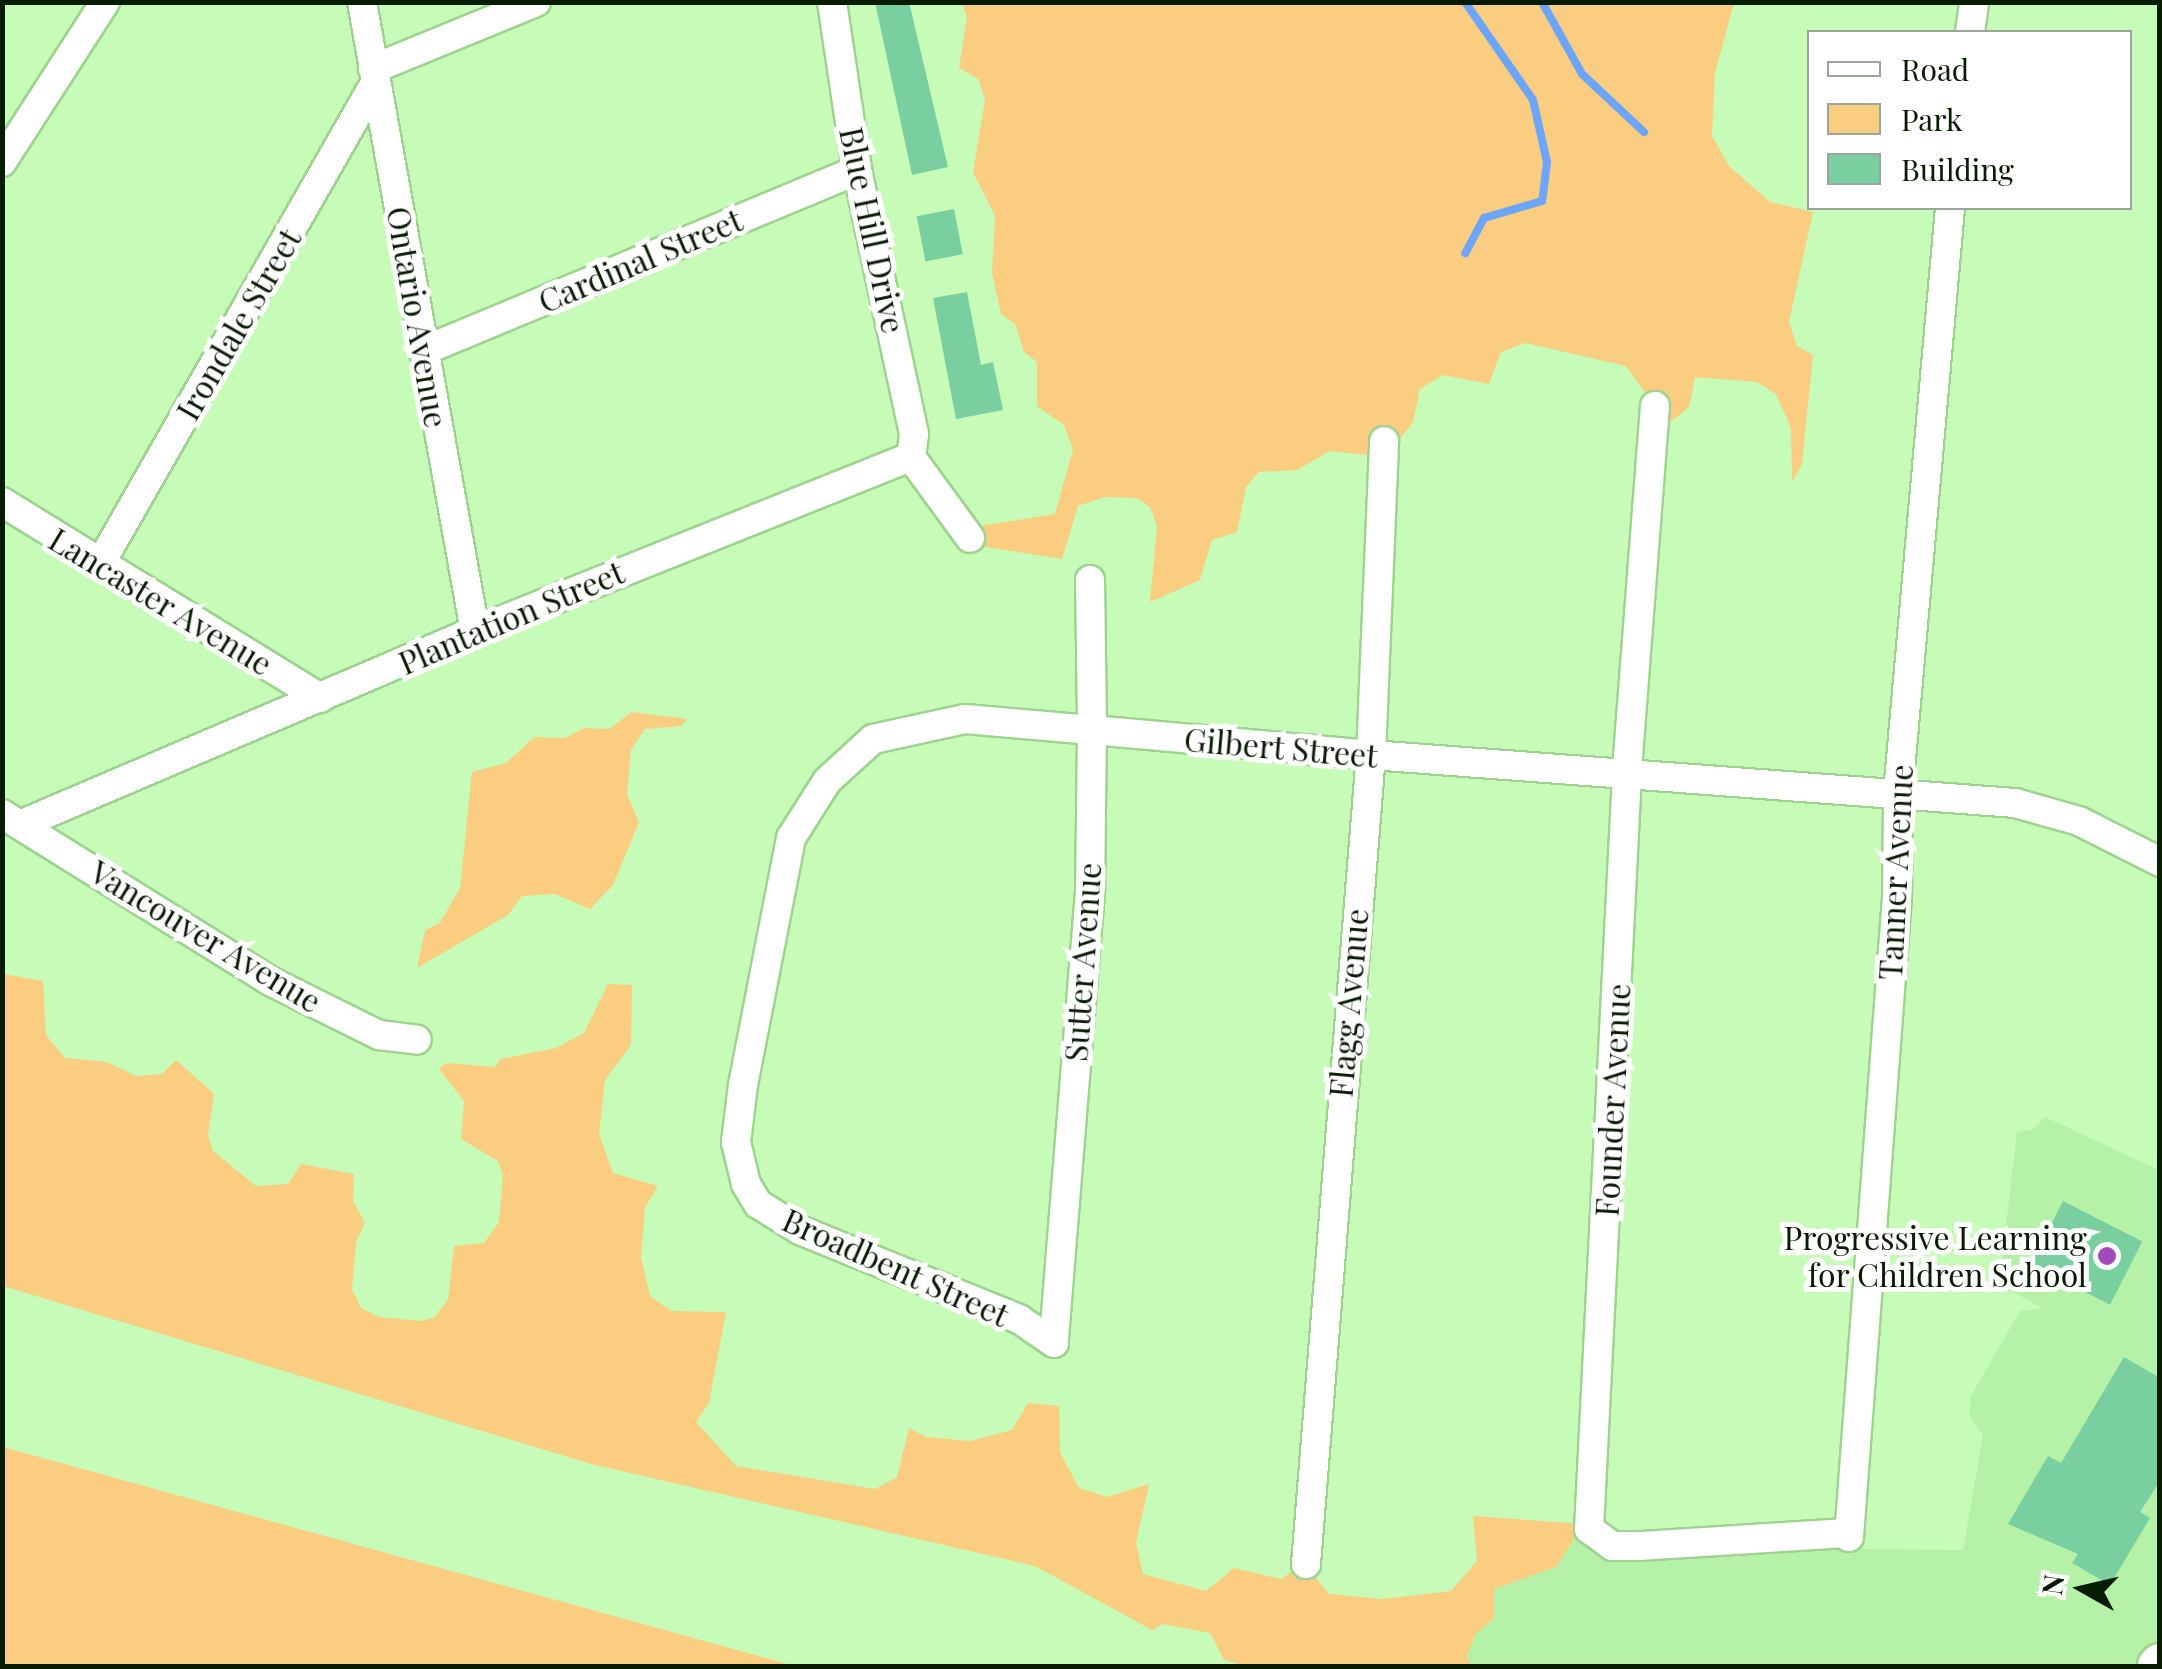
<!DOCTYPE html>
<style>
body{margin:0}
#map{position:relative;width:2162px;height:1669px;overflow:hidden;background:#c6fcb7;font-family:"Playfair Display",serif}
div>[style]{position:absolute}
[style*='--x']{left:calc(var(--x)*1px);top:calc(var(--y)*1px);width:calc(var(--w)*1px);rotate:calc(var(--a)*1deg)}
.built>*{inset:0;background:#b6f1a8}
.green>*{inset:0;background:#fbcd80}
.stream>*{height:8px;margin:-4px;padding:0 4px;transform-origin:4px;border-radius:4px;background:#6da5fd}
.building>*{inset:0;background:#7acfa1;transform-origin:0 0}
.roads{filter:drop-shadow(2px 0 #9ed290) drop-shadow(-2px 0 #9ed290) drop-shadow(0 2px #9ed290) drop-shadow(0 -2px #9ed290)}
.street>*{height:28px;margin:-14px;padding:0 14px;transform-origin:14px;border-radius:14px;background:#fff}
.secondary>*{height:40px;margin:-20px;padding:0 20px;transform-origin:20px;border-radius:20px;background:#fff}
.dots>*{width:28px;height:28px;translate:-50% -50%;box-sizing:border-box;border:5px solid #fff;border-radius:50%}
span{translate:-50% -50%;white-space:nowrap;text-align:center;line-height:1.15;-webkit-text-stroke:10px #fff;paint-order:stroke}
.street-label{font-size:32px;color:#081c04}
.poi-label{font-size:32px;color:#081c04}
.right{translate:-100% -50%;text-align:right}
.frame{position:absolute;inset:0;border:5px solid #081c04;pointer-events:none}
.legend{position:absolute;left:1807px;top:30px;width:325px;height:180px;box-sizing:border-box;background:#fff;border:2px solid #9ca49b;margin:0;padding:12px 18px;list-style:none;font-size:30px;color:#081c04}
.legend li{display:flex;align-items:center;gap:20px;height:50px}
.legend b{width:50px;border:2px solid #9ca49b}
.north{position:absolute;left:2032px;top:1539px;width:100px;height:100px;-webkit-text-stroke:8px #fff;paint-order:stroke;rotate:278deg;font-size:28px;font-weight:700;line-height:40px;text-align:center;color:#081c04}
.north::after{content:'';display:block;margin:auto;width:35px;height:45px;background:#081c04;clip-path:polygon(50% 0,100% 100%,50% 72%,0 100%)}
</style>
<div id="map">
<div class="built">
<i style="clip-path:polygon(2045px 1117px,2159px 1170px,2159px 1666px,1472px 1666px,1467px 1657px,1475px 1635px,1494px 1618px,1494px 1589px,1556px 1567px,1584px 1524px,1654px 1538px,1837px 1521px,1864px 1549px,1963px 1550px,1983px 1435px,1969px 1415px,1971px 1396px,2020px 1311px,2043px 1308px,1999px 1285px,2017px 1132px,2034px 1129px)"></i>
</div>
<div class="green">
<i style="clip-path:polygon(962px 3px,1734px 3px,1715px 73px,1712px 136px,1729px 166px,1770px 202px,1813px 212px,1789px 322px,1797px 346px,1813px 355px,1802px 464px,1792px 482px,1791px 428px,1776px 394px,1757px 382px,1695px 377px,1689px 407px,1668px 424px,1626px 366px,1525px 343px,1501px 352px,1489px 384px,1443px 375px,1420px 389px,1413px 422px,1385px 457px,1330px 451px,1297px 470px,1259px 472px,1246px 487px,1237px 532px,1212px 540px,1200px 580px,1150px 602px,1157px 526px,1150px 507px,1136px 498px,1105px 497px,1078px 506px,1062px 559px,980px 546px,967px 528px,1055px 514px,1073px 449px,1064px 425px,1037px 406px,1037px 362px,1024px 352px,1015px 324px,1001px 314px,992px 273px,995px 216px,973px 172px,985px 99px,978px 79px,959px 68px,967px 17px)"></i>
<i style="clip-path:polygon(632px 712px,687px 719px,681px 726px,645px 729px,631px 750px,627px 795px,639px 822px,613px 885px,590px 909px,555px 894px,522px 896px,508px 915px,417px 968px,425px 930px,440px 923px,460px 888px,472px 772px,506px 763px,534px 737px,565px 738px,584px 728px,609px 729px)"></i>
<i style="clip-path:polygon(3px 974px,43px 981px,46px 1035px,65px 1058px,107px 1062px,136px 1076px,162px 1074px,176px 1060px,214px 1094px,208px 1135px,213px 1151px,256px 1186px,288px 1184px,301px 1164px,354px 1174px,353px 1201px,365px 1223px,356px 1242px,352px 1289px,361px 1308px,379px 1317px,421px 1321px,435px 1317px,448px 1299px,454px 1246px,484px 1243px,499px 1222px,503px 1175px,498px 1161px,461px 1139px,464px 1101px,439px 1069px,446px 1063px,495px 1067px,500px 1059px,556px 1048px,584px 1033px,608px 984px,632px 985px,631px 1045px,605px 1080px,599px 1134px,613px 1173px,658px 1186px,645px 1207px,641px 1257px,650px 1296px,671px 1311px,726px 1312px,709px 1403px,696px 1422px,736px 1466px,875px 1489px,897px 1477px,909px 1428px,926px 1437px,970px 1441px,1012px 1430px,1028px 1403px,1059px 1406px,1060px 1452px,1079px 1488px,1107px 1497px,1149px 1484px,1136px 1543px,1143px 1574px,1206px 1591px,1234px 1568px,1281px 1579px,1304px 1563px,1329px 1594px,1382px 1599px,1451px 1591px,1477px 1561px,1473px 1516px,1584px 1524px,1556px 1567px,1494px 1589px,1494px 1618px,1475px 1635px,1467px 1657px,1472px 1666px,1246px 1666px,1224px 1660px,1210px 1633px,1163px 1624px,1152px 1630px,1035px 1566px,591px 1464px,3px 1286px)"></i>
<i style="clip-path:polygon(3px 1447px,795px 1666px,3px 1666px)"></i>
</div>
<div class="stream">
<i style="--x:1465;--y:2;--w:119;--a:55.2"></i>
<i style="--x:1533;--y:100;--w:64;--a:77.3"></i>
<i style="--x:1547;--y:162;--w:39;--a:97"></i>
<i style="--x:1542;--y:201;--w:60;--a:163.7"></i>
<i style="--x:1484;--y:218;--w:40;--a:118"></i>
<i style="--x:1542;--y:2;--w:82;--a:60.9"></i>
<i style="--x:1582;--y:74;--w:85;--a:43.1"></i>
</div>
<div class="building">
<i style="clip-path:polygon(875px 2px,909px 2px,948px 167px,912px 175px)"></i>
<i style="left:954px;top:209px;width:46px;height:38px;rotate:79deg"></i>
<i style="clip-path:polygon(967px 292px,981px 365px,993px 362px,1003px 410px,956px 419px,933px 298px)"></i>
<i style="left:2063px;top:1201px;width:89px;height:71px;rotate:27deg"></i>
<i style="clip-path:polygon(2124px 1357px,2160px 1378px,2160px 1481px,2140px 1512px,2150px 1518px,2110px 1585px,2072px 1563px,2078px 1554px,2008px 1524px,2048px 1456px,2061px 1463px)"></i>
</div>
<div class="roads">
<div class="street">
<i style="--x:362;--y:2;--w:639;--a:79.82"></i>
<i style="--x:832;--y:2;--w:170;--a:81.5"></i>
<i style="--x:857;--y:170;--w:270;--a:77.8"></i>
<i style="--x:914;--y:434;--w:23;--a:97"></i>
<i style="--x:1970;--y:32;--w:30;--a:-82"></i>
<i style="--x:373;--y:69;--w:176;--a:-22.3"></i>
<i style="--x:2;--y:162;--w:190;--a:-57.2"></i>
<i style="--x:423;--y:351;--w:470;--a:-22.6"></i>
<i style="--x:1655;--y:406;--w:369;--a:94.4"></i>
<i style="--x:1627;--y:774;--w:756;--a:92.88"></i>
<i style="--x:1589;--y:1529;--w:29;--a:36"></i>
<i style="--x:1612;--y:1546;--w:28;--a:0"></i>
<i style="--x:1640;--y:1546;--w:209;--a:-3.6"></i>
<i style="--x:911;--y:457;--w:100;--a:53.9"></i>
<i style="--x:2;--y:502;--w:374;--a:31.6"></i>
<i style="--x:100;--y:564;--w:554;--a:-60.24"></i>
<i style="--x:1090;--y:580;--w:150;--a:89.2"></i>
<i style="--x:1092;--y:730;--w:161;--a:90.7"></i>
<i style="--x:1090;--y:891;--w:453;--a:94.6"></i>
<i style="--x:1054;--y:1343;--w:42;--a:-145.6"></i>
<i style="--x:1019;--y:1319;--w:236;--a:-157.9"></i>
<i style="--x:800;--y:1230;--w:49;--a:-148.2"></i>
<i style="--x:758;--y:1204;--w:23;--a:-121"></i>
<i style="--x:746;--y:1184;--w:43;--a:-103.4"></i>
<i style="--x:736;--y:1142;--w:57;--a:-83"></i>
<i style="--x:743;--y:1085;--w:252;--a:-79"></i>
<i style="--x:791;--y:838;--w:67;--a:-57.7"></i>
<i style="--x:827;--y:781;--w:62;--a:-42.4"></i>
<i style="--x:873;--y:739;--w:94;--a:-12.3"></i>
<i style="--x:965;--y:719;--w:127;--a:5"></i>
<i style="--x:1092;--y:730;--w:280;--a:5.1"></i>
<i style="--x:1371;--y:755;--w:646;--a:4.26"></i>
<i style="--x:2015;--y:803;--w:66;--a:15.7"></i>
<i style="--x:2079;--y:821;--w:91;--a:26.8"></i>
<i style="--x:2;--y:814;--w:316;--a:31.9"></i>
<i style="--x:270;--y:981;--w:122;--a:26.4"></i>
<i style="--x:379;--y:1035;--w:38;--a:7"></i>
<i style="--x:22;--y:824;--w:492;--a:-23.1"></i>
<i style="--x:475;--y:631;--w:469;--a:-21.8"></i>
<i style="--x:1849;--y:1537;--w:642;--a:-85.71"></i>
<i style="--x:1897;--y:897;--w:104;--a:-89.4"></i>
<i style="--x:1898;--y:793;--w:587;--a:-84.92"></i>
<i style="--x:1306;--y:1564;--w:812;--a:-85.41"></i>
<i style="--x:1371;--y:755;--w:314;--a:-87.6"></i>
</div>
<div class="secondary">
<i style="--x:2158;--y:1666;--w:3;--a:-45"></i>
</div>
</div>
<div class="dots">
<i style="left:2107px;top:1256px;background:#a34cb9"></i>
</div>
<div class="street-label">
<span style="left:873px;top:230px;rotate:78deg">Blue Hill Drive</span>
<span style="left:640px;top:260px;rotate:-23deg">Cardinal Street</span>
<span style="left:418px;top:317px;rotate:80deg">Ontario Avenue</span>
<span style="left:238px;top:324px;rotate:-60deg">Irondale Street</span>
<span style="left:161px;top:601px;rotate:31deg">Lancaster Avenue</span>
<span style="left:511px;top:617px;rotate:-23deg">Plantation Street</span>
<span style="left:1281px;top:747px;rotate:5deg">Gilbert Street</span>
<span style="left:1895px;top:872px;rotate:-87deg">Tanner Avenue</span>
<span style="left:206px;top:936px;rotate:31deg">Vancouver Avenue</span>
<span style="left:1082px;top:962px;rotate:-86deg">Sutter Avenue</span>
<span style="left:1348px;top:1003px;rotate:-85deg">Flagg Avenue</span>
<span style="left:1612px;top:1100px;rotate:-87deg">Founder Avenue</span>
<span style="left:896px;top:1267px;rotate:24deg">Broadbent Street</span>
</div>
<div class="poi-label">
<span class="right" style="left:2087px;top:1256px">Progressive Learning<br>for Children School</span>
</div>
<div class="frame"></div>
<ul class="legend">
<li><b style="height:12px;background:#fff"></b>Road</li>
<li><b style="height:28px;background:#fbcd80"></b>Park</li>
<li><b style="height:28px;background:#7acfa1"></b>Building</li>
</ul>
<div class="north">N</div>
</div>
